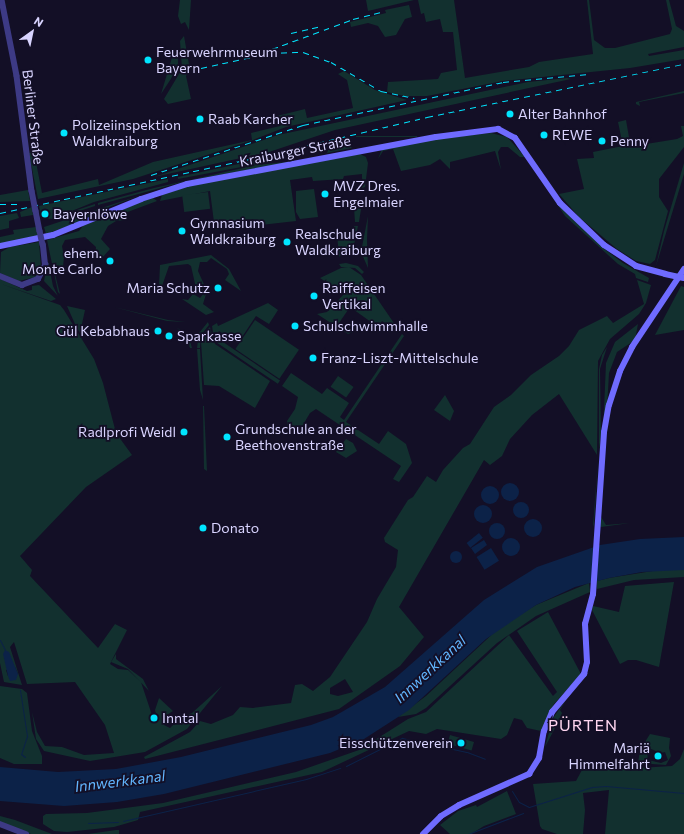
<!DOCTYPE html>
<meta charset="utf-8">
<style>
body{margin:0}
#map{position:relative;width:684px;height:834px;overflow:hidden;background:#130f26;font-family:Commissioner,sans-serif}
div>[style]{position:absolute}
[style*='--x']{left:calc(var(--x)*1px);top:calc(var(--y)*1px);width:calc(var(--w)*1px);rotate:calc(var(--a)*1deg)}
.green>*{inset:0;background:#12302f;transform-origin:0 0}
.water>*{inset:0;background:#0c2248;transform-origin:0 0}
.round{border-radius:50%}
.stream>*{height:1px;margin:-0.5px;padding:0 0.5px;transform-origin:0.5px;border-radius:0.5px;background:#0c2248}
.tertiary>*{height:5.5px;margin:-2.75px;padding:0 2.75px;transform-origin:2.75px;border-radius:2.75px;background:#3d3a85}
.secondary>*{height:6px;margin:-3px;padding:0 3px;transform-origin:3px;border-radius:3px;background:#6f6bff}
.rail>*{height:1px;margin-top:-0.5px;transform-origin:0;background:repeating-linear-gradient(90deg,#00e5ff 0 6px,transparent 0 11px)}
.tertiary-bridge>*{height:5.5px;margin:-2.75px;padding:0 2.75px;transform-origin:2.75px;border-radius:2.75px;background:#3d3a85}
.secondary-bridge>*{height:6px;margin:-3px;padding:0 3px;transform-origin:3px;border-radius:3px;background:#6f6bff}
.dots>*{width:11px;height:11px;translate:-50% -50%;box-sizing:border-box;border:2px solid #130f26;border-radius:50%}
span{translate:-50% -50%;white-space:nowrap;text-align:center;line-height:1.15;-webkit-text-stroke:3.5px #130f26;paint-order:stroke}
.poi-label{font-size:14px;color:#d9d4ff}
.left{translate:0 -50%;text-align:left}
.right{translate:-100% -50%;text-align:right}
.street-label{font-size:14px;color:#d9d4ff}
.water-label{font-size:15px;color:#62b6ff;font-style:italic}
.quarter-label{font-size:16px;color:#ffd6f0;letter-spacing:1px}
.north{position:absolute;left:12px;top:12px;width:40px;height:40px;-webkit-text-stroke:3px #130f26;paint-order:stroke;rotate:33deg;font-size:11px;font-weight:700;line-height:16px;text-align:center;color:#d9d4ff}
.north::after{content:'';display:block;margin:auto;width:14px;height:18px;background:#d9d4ff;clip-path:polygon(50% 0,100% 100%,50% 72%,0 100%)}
</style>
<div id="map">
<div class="green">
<i style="clip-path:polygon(180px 0,191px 0,189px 30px,185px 22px,181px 24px,178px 16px)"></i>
<i style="clip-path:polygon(366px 0,414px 0,368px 11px)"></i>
<i style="clip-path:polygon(418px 0,454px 0,465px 78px,529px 67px,539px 62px,593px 54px,587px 0,589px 0,594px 40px,605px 48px,615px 48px,670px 34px,672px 29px,666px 0,669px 0,676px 26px,684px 31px,684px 47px,648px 54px,649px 56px,684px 50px,684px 59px,630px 68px,503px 81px,427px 96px,404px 96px,387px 92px,388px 82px,438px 79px,441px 73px,457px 70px,453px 32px,443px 32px,440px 19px,426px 22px,424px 13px,421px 14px)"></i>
<i style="clip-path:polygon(409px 5px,412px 17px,405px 19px,396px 35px,385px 37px,378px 26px,368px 23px,351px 27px,350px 22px,386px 13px,385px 10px)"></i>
<i style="clip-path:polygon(184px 36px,190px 70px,186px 76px,191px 99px,168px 104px,164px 99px,182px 69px,180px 41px)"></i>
<i style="clip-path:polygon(174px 51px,178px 53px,178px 68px,161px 94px)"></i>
<i style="clip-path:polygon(344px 71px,375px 90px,407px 100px,286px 127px,253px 140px,133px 179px,38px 199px,29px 153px,34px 152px,42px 193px,98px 179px,99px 185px,153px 162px,252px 140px,251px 133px,280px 126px,277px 116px,305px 109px,307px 118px,353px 108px,347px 80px,338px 74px)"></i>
<i style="clip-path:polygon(567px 78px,571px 79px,335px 130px,269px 152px,154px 177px,278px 135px,528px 82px)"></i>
<i style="clip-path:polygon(684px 91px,684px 93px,639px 102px,640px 106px,636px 104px,636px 102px)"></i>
<i style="clip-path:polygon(626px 120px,630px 143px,634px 146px,677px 139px,683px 136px,681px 126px,684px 126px,684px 147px,659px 179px,659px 197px,668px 211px,655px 260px,650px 264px,636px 261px,617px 249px,579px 217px,559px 194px,584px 189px,577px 159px,594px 158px,593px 152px,623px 146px,618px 122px)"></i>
<i style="clip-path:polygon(491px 133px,507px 137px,525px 157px,520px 157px,508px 147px,501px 147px,498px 152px,501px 170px,495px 151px,450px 162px,450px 169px,440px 159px,430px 165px,401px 171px,393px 149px,383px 151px,378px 159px,382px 149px,436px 139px)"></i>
<i style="left:417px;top:136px;width:1px;height:61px;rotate:90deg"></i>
<i style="clip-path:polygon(349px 145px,352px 148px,327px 153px,328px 150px)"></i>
<i style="clip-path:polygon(360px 154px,366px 157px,368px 163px,365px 187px,362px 188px,362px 174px,344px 176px,343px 179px,313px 181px,312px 177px,290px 180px,296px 221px,215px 230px,210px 191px,160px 201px,162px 195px,187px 186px)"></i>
<i style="clip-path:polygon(267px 158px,268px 162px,178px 179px,178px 177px)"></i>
<i style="clip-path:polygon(306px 160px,190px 180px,98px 205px,98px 203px,154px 188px,256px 165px)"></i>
<i style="clip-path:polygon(684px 163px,684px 174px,656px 266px,664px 231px)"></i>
<i style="clip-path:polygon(168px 179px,168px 182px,94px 202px,52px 219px,44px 218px,41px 215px,39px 206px)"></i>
<i style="clip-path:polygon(314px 189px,318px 217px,300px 219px,296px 212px,296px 191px)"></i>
<i style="clip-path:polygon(28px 190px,30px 201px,0 202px,0 195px)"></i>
<i style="left:208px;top:192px;width:17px;height:26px;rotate:83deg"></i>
<i style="clip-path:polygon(141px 195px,109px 207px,91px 218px,46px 234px,44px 227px)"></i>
<i style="clip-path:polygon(152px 197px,157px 201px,125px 213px,128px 217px,125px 220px,116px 221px,108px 226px,101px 239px,110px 249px,102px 258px,95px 258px,96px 247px,85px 237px,65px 240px,62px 246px,64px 257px,63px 267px,55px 274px,60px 294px,58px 292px,47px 240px,79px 231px,83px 226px)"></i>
<i style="clip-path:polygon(553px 198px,603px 248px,623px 263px,649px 278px,648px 282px,636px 278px,635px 274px,618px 264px,565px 216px)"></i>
<i style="clip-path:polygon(95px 204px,95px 206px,61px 217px,68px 213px)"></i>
<i style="clip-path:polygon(32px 207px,33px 215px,21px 217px,20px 212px)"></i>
<i style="clip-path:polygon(354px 208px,361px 209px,359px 222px,355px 222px)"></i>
<i style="clip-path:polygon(17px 213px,19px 218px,9px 221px,9px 228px,0 230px,0 216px)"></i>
<i style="clip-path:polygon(368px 216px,367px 240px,368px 268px,361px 252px)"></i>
<i style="clip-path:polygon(354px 226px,358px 226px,354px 245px,339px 257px,337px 234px,355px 232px)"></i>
<i style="clip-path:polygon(36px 227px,38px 237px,0 244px,0 237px,14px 234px,13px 230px)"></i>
<i style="clip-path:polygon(39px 242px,41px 267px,36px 277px,19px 281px,0 273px,1px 252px,10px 247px)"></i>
<i style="clip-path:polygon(211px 255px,229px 269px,241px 291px,225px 280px,229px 274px,227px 269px,211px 258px,207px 262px,200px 262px,198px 271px,207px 291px,203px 304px,214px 312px,206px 315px,182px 299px,188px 300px,193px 294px,200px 298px,204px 293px,196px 288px,191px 266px,188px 264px,169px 266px,162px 286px,159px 286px,160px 265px)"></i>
<i style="clip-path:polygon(48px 261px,53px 286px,58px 296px,44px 281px)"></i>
<i style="clip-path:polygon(346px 263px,358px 266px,364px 272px,362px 274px,355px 268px,341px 267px,339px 264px)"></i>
<i style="clip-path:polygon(349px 267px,361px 275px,398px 329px,397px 331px,382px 321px,378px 327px,350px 307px,339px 323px,353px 332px,348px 334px,317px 314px,327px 312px,344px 294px,320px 278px,341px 268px)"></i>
<i style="clip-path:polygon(evenodd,0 279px,27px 291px,32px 290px,32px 286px,39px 285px,56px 299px,51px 301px,1px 284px,60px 305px,64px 310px,94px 359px,103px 383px,116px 433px,132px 455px,86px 487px,20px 556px,32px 570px,30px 576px,98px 648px,115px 624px,127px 630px,110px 664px,118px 669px,128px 670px,141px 682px,154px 721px,157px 718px,155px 710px,159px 698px,173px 711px,162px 718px,164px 725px,170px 728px,179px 719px,192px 713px,222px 686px,187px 729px,145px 752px,90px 761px,44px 751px,36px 739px,32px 712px,37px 732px,45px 746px,62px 747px,84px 755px,114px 753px,105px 725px,75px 682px,27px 684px,14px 642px,10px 647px,22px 685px,4px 682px,0 663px,0 279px,15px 667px,18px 674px,8px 676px,6px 670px,15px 667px)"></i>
<i style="clip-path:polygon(evenodd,637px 280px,651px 285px,646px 303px,639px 314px,610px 339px,598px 361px,597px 455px,559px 394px,532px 415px,510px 439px,502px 456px,490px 465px,484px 460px,399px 607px,424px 637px,400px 666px,339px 709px,145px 759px,144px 757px,190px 732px,200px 721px,211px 724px,233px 715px,240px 707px,253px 708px,291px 703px,295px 685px,302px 684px,313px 691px,330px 677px,367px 622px,377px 599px,396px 567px,398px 550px,385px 542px,384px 538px,408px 500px,413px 497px,427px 476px,436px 482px,443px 470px,463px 448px,470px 444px,494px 407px,511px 395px,531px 375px,559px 356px,569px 346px,579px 330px,607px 316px,613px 323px,644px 304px,637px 280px,345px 679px,353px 692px,338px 696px,330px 694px,330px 688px,345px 679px)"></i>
<i style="clip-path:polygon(681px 286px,684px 287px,684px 330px,655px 335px)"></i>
<i style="clip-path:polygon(268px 303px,278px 310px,269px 324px,256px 316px,238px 343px,219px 331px,214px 339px,212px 326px,217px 323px,218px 326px)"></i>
<i style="clip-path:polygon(67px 306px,85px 310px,80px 333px,75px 324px)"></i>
<i style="clip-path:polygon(114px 307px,168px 320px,186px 322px,167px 321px)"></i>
<i style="left:255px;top:320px;width:53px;height:35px;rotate:34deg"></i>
<i style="clip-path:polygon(208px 322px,209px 325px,201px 335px,200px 348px,197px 348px,199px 333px)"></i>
<i style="clip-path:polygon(638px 324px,635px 340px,617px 352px,609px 373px,601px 517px,606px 525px,630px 523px,601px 527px,599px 526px,606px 363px,615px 342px)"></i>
<i style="clip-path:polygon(210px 327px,215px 344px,270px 381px,255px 408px,219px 386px,204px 385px,201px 342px,204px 333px)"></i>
<i style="clip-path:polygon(177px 328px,188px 334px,192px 348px,190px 348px,185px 335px)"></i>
<i style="clip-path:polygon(402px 334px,404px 336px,346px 422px,379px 444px,388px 431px,406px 444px,412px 463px,399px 482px,393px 479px,401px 466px,316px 409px,310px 413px,298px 433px,288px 430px,287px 421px,295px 409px,298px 397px,282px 386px,291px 373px,322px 394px,327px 388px,349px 403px,340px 417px,344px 420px)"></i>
<i style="left:217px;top:338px;width:76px;height:4px;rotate:34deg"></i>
<i style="clip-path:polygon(607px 347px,600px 369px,601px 434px,599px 451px,599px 369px,602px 355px)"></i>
<i style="clip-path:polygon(197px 349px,200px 349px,203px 400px,200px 390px)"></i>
<i style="left:338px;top:376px;width:19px;height:13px;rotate:35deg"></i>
<i style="clip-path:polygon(445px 395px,454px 411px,450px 421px,434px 410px)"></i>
<i style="clip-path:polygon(203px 406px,204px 406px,207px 471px,204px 469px)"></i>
<i style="clip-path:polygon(346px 439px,353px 443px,357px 451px,346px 458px,336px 452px)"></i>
<i style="clip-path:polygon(598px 459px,594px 524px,593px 527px)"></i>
<i style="clip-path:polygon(659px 570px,684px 570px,684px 577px,634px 580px,597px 589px,597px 581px,609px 578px)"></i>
<i style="clip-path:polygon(674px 582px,659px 667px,636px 660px,628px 660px,620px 664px,592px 610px,593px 606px,619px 612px,625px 586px)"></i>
<i style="clip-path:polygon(589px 583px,590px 592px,536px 616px,497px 643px,426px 708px,416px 714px,398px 717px,426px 696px,500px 627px,536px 605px)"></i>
<i style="clip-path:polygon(548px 612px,581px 674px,554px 704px,541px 731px,527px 728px,522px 720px,514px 718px,507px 735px,501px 739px,437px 729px,426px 734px,409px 731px,322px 772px,140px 812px,138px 820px,114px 827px,67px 832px,54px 831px,43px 824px,43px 816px,46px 814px,87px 813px,163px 803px,296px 772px,359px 750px,408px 719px,426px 712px,509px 635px,553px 696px,557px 692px,517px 631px)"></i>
<i style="clip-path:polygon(116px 654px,116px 659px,143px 679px,149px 691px,128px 669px,111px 662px)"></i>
<i style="clip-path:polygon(0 686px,22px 689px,27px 693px,32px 731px,42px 756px,42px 764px,14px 764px,0 758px)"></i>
<i style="clip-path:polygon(566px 700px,560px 710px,562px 713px,554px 730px,545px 747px,553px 718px)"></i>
<i style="clip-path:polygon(evenodd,650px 734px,670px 738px,669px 748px,671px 756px,666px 765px,638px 763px,640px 750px,650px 734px,651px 749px,661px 753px,665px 752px,668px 760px,661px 763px,648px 760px,647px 751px,650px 752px,651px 749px)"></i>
<i style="left:450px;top:735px;width:25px;height:9px;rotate:16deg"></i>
<i style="clip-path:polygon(684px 749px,684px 834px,605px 834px,609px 790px,583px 793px,585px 810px,583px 834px,557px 834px,542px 829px,540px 826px,533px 784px,576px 781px,583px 768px,591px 766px,622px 769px,672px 766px,680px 759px)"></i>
<i style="clip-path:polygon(507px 791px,516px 814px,484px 826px,471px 834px,450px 834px,440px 825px,458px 811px,476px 805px,477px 807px)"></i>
<i style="clip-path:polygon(0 816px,15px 820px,52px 834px,31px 834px,0 822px)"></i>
<i style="clip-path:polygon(119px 830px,119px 834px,88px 834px,116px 830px)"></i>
</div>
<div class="water">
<i class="round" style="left:501px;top:483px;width:18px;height:18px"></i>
<i class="round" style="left:481px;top:486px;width:18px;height:18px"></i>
<i class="round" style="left:513px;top:502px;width:16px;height:16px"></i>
<i class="round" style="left:474px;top:505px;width:18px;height:18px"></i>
<i class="round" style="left:524px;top:519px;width:18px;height:18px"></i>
<i class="round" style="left:489px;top:523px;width:16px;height:16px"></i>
<i style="left:479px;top:533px;width:6px;height:16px;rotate:51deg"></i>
<i style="clip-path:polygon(684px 537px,684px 570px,642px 572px,609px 578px,575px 587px,536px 605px,486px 639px,409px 710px,364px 739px,330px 753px,164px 794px,117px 802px,64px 806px,0 801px,0 767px,58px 772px,116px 769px,181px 757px,311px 725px,333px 717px,385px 687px,484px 600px,537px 567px,600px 545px,640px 539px)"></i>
<i class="round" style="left:502px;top:538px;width:18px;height:18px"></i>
<i style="clip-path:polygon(484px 540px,487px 545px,475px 554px,471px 548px)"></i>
<i style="left:491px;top:548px;width:15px;height:17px;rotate:58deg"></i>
<i class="round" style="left:450px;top:551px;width:12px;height:12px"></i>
<i style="clip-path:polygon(5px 650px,9px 652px,18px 674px,16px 680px,10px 681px,8px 676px,3px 654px)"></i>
</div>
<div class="stream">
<i style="--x:0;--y:640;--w:11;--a:63"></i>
<i style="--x:20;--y:690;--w:47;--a:81.3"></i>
<i style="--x:27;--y:736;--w:19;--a:108"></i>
<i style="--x:21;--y:754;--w:5;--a:37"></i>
<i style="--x:346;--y:766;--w:63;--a:-26.6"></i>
<i style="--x:402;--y:738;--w:66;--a:12.2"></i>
<i style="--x:467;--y:752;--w:19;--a:21"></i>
<i style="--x:512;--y:791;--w:13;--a:58"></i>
<i style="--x:519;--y:802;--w:11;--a:27"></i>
<i style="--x:529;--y:807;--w:66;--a:-17.6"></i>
<i style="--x:592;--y:787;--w:14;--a:-4"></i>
<i style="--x:606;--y:786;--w:78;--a:5.1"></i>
<i style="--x:123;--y:821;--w:188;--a:-12.9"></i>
<i style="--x:306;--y:779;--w:36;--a:-18"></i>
<i style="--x:88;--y:823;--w:30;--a:-2"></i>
<i style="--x:468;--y:834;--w:59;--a:-20.9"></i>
</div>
<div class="tertiary">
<i style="--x:2;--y:0;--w:77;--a:78.8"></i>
<i style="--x:17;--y:76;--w:116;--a:82.6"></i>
<i style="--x:36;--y:211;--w:20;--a:79"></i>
<i style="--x:0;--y:276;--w:24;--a:22"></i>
<i style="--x:22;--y:285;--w:17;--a:-21"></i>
<i style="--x:38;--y:279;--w:16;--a:-63"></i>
<i style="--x:45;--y:265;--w:20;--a:-96"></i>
<i style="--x:0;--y:824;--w:28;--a:21"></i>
</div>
<div class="secondary">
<i style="--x:0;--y:246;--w:54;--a:-11.7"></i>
<i style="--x:53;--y:235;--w:95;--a:-22.2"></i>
<i style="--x:141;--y:199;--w:48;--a:-18.1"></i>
<i style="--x:187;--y:184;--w:253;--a:-10.7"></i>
<i style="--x:436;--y:137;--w:63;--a:-7.4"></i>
<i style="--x:498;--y:129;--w:19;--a:28"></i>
<i style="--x:515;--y:138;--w:79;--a:55.3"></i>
<i style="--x:560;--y:203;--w:61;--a:43.7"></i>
<i style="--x:604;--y:245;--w:38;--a:33"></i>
<i style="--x:636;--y:266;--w:30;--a:15"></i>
<i style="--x:423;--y:834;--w:25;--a:-45"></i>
<i style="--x:441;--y:816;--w:21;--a:-31"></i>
<i style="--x:459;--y:805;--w:77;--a:-23.9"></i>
<i style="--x:529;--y:774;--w:19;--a:-58"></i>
<i style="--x:539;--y:758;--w:27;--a:-80"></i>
<i style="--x:544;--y:731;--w:21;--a:-67"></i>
<i style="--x:552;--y:712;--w:50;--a:-49.9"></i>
<i style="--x:584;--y:674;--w:12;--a:-76"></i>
<i style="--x:587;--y:662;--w:38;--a:-93"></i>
<i style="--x:585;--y:624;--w:31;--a:-75"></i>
<i style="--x:593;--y:594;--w:162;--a:-86.1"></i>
<i style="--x:604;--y:432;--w:27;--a:-80"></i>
<i style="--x:609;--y:405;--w:36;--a:-72"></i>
<i style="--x:620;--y:371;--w:27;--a:-63"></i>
<i style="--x:632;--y:347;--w:94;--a:-56.3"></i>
</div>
<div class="rail">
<i style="--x:291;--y:33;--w:28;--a:-13"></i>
<i style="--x:272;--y:49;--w:86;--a:-20.3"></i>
<i style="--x:353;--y:19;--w:32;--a:-14"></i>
<i style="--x:201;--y:68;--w:71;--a:-12.3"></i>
<i style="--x:270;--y:53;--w:33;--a:-2"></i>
<i style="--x:303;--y:52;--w:30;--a:20"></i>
<i style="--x:331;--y:62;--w:58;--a:30.1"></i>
<i style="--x:381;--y:91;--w:34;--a:12"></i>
<i style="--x:151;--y:175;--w:160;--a:-18.2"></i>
<i style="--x:303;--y:125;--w:205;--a:-12.1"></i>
<i style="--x:503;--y:82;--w:86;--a:-5.3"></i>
<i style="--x:0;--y:204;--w:22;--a:0"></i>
<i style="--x:0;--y:213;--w:260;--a:-12.2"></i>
<i style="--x:254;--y:158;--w:178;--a:-13.3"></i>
<i style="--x:427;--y:117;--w:262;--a:-11.7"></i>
</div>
<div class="tertiary-bridge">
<i style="--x:32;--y:191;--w:20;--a:79"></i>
<i style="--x:40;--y:231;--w:14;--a:78"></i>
</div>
<div class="secondary-bridge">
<i style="--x:665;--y:274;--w:19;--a:12"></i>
</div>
<div class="dots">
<i style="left:148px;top:60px;background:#00e5ff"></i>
<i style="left:510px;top:114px;background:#00e5ff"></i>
<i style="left:200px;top:119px;background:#00e5ff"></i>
<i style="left:64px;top:133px;background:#00e5ff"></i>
<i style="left:544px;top:135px;background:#00e5ff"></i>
<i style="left:602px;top:141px;background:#00e5ff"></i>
<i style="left:325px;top:194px;background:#00e5ff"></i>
<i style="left:45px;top:214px;background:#00e5ff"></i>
<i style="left:182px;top:231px;background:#00e5ff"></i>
<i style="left:287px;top:242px;background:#00e5ff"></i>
<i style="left:110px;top:261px;background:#00e5ff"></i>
<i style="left:218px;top:288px;background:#00e5ff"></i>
<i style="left:314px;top:296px;background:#00e5ff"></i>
<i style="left:295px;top:326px;background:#00e5ff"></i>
<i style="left:158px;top:331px;background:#00e5ff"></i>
<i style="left:169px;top:336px;background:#00e5ff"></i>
<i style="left:313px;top:358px;background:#00e5ff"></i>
<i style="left:184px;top:432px;background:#00e5ff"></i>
<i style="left:227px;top:437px;background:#00e5ff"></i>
<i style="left:203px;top:528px;background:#00e5ff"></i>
<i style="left:154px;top:718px;background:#00e5ff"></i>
<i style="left:461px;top:743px;background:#00e5ff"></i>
<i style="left:658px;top:756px;background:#00e5ff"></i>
</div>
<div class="poi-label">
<span class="left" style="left:156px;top:60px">Feuerwehrmuseum<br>Bayern</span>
<span class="left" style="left:518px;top:114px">Alter Bahnhof</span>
<span class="left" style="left:208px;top:119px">Raab Karcher</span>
<span class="left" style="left:72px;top:133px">Polizeiinspektion<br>Waldkraiburg</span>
<span class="left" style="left:552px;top:135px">REWE</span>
<span class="left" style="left:610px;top:141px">Penny</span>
<span class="left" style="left:333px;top:194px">MVZ Dres.<br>Engelmaier</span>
<span class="left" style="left:53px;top:214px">Bayernlöwe</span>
<span class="left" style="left:190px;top:231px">Gymnasium<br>Waldkraiburg</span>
<span class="left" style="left:295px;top:242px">Realschule<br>Waldkraiburg</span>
<span class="right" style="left:102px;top:261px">ehem.<br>Monte Carlo</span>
<span class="right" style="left:210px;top:288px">Maria Schutz</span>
<span class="left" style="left:322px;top:296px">Raiffeisen<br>Vertikal</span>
<span class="left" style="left:303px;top:326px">Schulschwimmhalle</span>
<span class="right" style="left:150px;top:331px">Gül Kebabhaus</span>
<span class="left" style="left:177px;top:336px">Sparkasse</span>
<span class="left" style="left:321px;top:358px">Franz-Liszt-Mittelschule</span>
<span class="left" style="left:235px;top:437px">Grundschule an der<br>Beethovenstraße</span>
<span class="right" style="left:176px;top:432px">Radlprofi Weidl</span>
<span class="left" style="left:211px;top:528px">Donato</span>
<span class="left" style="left:162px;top:718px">Inntal</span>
<span class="right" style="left:453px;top:743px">Eisschützenverein</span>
<span class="right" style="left:650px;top:756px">Mariä<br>Himmelfahrt</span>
</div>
<div class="street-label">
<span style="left:33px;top:117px;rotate:83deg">Berliner Straße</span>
<span style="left:295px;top:151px;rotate:-11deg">Kraiburger Straße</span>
</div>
<div class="water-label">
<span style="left:430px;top:669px;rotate:-43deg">Innwerkkanal</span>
<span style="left:120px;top:781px;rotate:-7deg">Innwerkkanal</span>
</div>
<div class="quarter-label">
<span style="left:583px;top:725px">PÜRTEN</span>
</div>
<div class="north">N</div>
</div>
